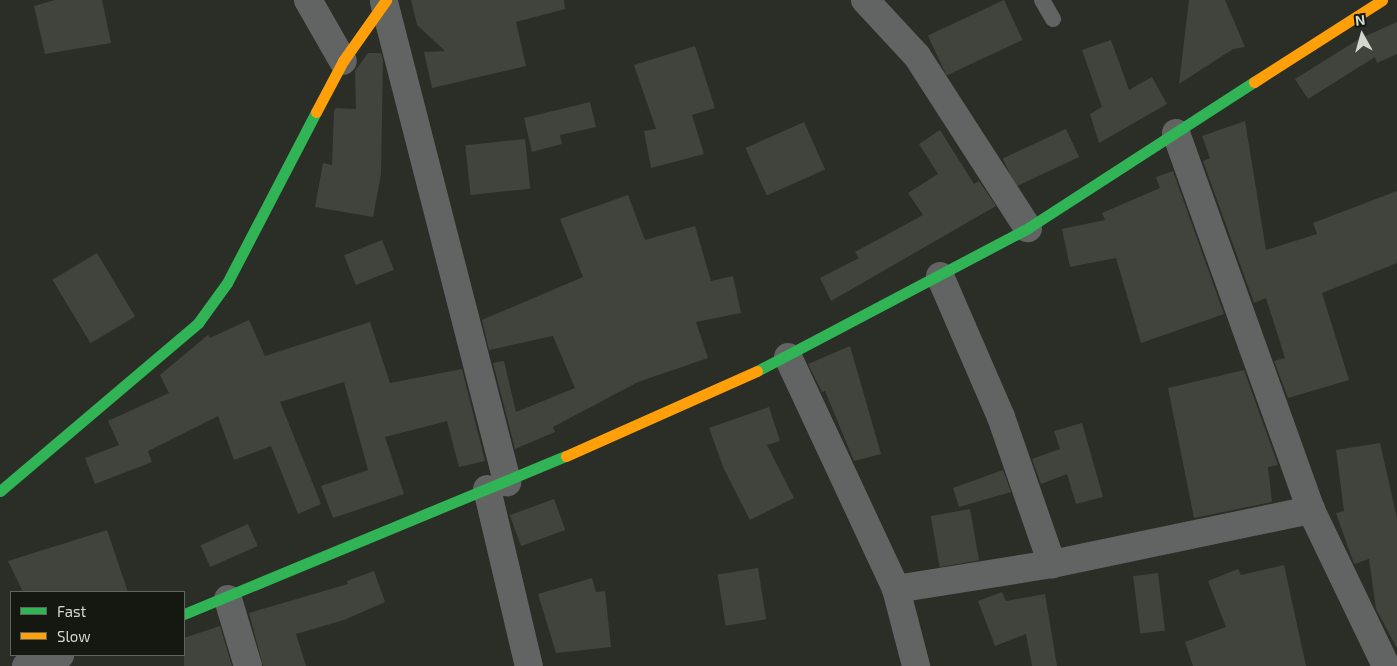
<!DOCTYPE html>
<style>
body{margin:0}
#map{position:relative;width:1397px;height:666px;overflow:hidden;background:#2a2e26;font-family:"Exo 2",sans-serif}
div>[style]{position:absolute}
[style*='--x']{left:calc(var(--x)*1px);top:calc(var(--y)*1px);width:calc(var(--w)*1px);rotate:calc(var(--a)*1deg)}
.building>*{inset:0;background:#41443d;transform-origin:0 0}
.lane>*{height:16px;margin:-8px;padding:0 8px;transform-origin:8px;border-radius:8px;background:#626464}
.street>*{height:28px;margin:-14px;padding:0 14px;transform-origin:14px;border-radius:14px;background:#626464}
.fast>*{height:11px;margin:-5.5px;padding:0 5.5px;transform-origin:5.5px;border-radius:5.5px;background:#30b455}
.slow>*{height:11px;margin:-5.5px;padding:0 5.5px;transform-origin:5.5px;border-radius:5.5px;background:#ff9f0a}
span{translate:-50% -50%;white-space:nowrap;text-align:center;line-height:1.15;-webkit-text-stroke:4px #141811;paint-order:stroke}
.legend{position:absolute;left:10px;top:591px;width:175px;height:65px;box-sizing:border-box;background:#141811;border:1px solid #60655d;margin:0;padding:6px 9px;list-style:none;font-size:15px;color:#d3d8cf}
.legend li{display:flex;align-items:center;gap:10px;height:25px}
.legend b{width:25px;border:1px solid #60655d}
.north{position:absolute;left:1337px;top:10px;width:50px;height:50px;-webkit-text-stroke:4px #141811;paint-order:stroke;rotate:353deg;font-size:14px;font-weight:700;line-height:20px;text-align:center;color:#d3d8cf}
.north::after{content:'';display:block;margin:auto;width:18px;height:22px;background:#d3d8cf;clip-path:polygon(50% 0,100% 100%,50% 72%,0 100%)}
</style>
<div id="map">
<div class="building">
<i style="clip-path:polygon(55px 0,102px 0,111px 43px,45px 54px,34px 6px)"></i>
<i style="clip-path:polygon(411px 0,564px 0,565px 9px,516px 22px,526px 66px,432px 88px,424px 52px,445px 51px,417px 25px)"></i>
<i style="left:1004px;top:0;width:44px;height:84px;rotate:65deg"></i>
<i style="clip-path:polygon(1189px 0,1225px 0,1245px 47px,1233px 49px,1179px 84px)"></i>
<i style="clip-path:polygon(1397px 22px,1397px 54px,1377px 63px,1375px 57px,1308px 99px,1295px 79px,1359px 39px)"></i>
<i style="clip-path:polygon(1111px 40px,1129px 90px,1152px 77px,1167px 104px,1099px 143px,1090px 114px,1102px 107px,1082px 50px)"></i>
<i style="clip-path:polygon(695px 46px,715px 108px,692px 115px,704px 154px,651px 168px,644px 131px,656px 129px,634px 65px)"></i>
<i style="clip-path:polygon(368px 53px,381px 53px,383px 59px,381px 174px,373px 217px,315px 207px,323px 163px,332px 165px,334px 111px,336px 108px,356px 109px,355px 71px)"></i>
<i style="clip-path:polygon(590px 102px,596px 127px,560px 135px,562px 144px,532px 152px,524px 118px)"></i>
<i style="clip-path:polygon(1245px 121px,1266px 250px,1317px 234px,1313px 223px,1397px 191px,1397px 263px,1322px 293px,1349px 380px,1288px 398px,1274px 361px,1285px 358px,1266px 298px,1254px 303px,1203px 161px,1210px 158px,1202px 136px)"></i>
<i style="left:804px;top:122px;width:52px;height:64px;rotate:66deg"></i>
<i style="left:1066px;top:129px;width:31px;height:70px;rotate:65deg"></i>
<i style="clip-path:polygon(940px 130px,974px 184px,979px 181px,996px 206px,831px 301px,820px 278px,859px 258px,855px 252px,923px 215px,908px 193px,938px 174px,919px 144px)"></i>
<i style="left:525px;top:139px;width:50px;height:60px;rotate:84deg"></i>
<i style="clip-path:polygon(1173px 171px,1224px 314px,1141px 343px,1116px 258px,1070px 267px,1062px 229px,1105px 220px,1102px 213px,1160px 188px,1156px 177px)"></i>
<i style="clip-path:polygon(628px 195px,645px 240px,695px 226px,711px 281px,733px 276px,741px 313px,696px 322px,708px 358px,638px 382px,553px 427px,555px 432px,515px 449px,493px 363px,504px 361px,516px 412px,575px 388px,553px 336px,489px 350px,482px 320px,583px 277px,560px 219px)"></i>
<i style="left:382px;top:240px;width:32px;height:41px;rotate:68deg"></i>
<i style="left:97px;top:253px;width:74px;height:52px;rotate:59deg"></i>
<i style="clip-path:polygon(249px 320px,265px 356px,370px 322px,390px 383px,462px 369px,485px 461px,459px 467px,447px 421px,385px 437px,404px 494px,333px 518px,321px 486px,368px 470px,344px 382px,280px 402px,321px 504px,298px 514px,271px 446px,234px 460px,218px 416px,148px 451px,152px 462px,95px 484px,85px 458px,119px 445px,108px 421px,169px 393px,160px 375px,208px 335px,210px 338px)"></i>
<i style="clip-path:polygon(850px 346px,881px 454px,854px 461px,825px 391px,822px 392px,808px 364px)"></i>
<i style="clip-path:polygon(1244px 370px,1278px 465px,1268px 467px,1272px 502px,1194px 518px,1168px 388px)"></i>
<i style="clip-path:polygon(769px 407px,780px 441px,767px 445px,794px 498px,750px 520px,724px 469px,709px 428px)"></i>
<i style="clip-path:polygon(1082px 423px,1103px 497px,1076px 504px,1067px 474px,1041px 484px,1032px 459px,1060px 449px,1054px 431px)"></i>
<i style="clip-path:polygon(1380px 443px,1397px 518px,1397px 648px,1376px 609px,1369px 559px,1354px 564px,1336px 513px,1344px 511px,1336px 450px)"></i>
<i style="clip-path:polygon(1003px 470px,1011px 492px,959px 507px,953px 488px)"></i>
<i style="left:554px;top:499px;width:33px;height:47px;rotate:70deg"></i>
<i style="left:970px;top:509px;width:52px;height:40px;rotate:80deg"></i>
<i style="left:248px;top:524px;width:24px;height:52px;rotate:66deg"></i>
<i style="clip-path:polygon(107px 530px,128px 592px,23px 592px,8px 561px)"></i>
<i style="clip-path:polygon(1284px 565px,1306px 666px,1193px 666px,1185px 642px,1226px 627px,1208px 581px,1238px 569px,1241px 575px)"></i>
<i style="left:758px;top:568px;width:52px;height:41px;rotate:81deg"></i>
<i style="clip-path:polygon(374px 571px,385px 602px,344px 620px,296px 634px,306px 666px,263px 666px,249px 613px,348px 584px,347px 581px)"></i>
<i style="left:1158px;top:573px;width:58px;height:25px;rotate:83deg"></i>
<i style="clip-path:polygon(592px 578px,596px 592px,605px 591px,611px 647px,556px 653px,538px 594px)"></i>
<i style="clip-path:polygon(1002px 592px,1006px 601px,1045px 594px,1057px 666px,1032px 666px,1026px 634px,995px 646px,978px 601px)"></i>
<i style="clip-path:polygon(220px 626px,232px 666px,184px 666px,184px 638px)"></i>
</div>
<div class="lane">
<i style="--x:1042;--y:0;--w:22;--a:60"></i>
</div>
<div class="street">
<i style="--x:308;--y:0;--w:70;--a:60.2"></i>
<i style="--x:865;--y:0;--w:76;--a:47.1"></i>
<i style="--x:917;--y:56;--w:205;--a:57.2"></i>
<i style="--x:384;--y:2;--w:496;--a:75.6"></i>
<i style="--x:1176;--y:133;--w:400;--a:70.3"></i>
<i style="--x:1311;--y:510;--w:173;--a:64.3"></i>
<i style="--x:940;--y:276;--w:154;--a:66.6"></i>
<i style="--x:1001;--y:417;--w:156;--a:70.9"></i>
<i style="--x:788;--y:357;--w:256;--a:65"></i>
<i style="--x:896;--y:589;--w:80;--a:75.4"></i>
<i style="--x:487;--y:489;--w:182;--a:76.7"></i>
<i style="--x:896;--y:589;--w:158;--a:-9.1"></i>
<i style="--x:1052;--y:564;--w:265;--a:-11.8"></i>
<i style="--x:228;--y:599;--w:70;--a:73.4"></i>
<i style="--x:26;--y:666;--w:36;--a:-18"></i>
</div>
<div class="fast">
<i style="--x:757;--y:371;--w:306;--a:-27.8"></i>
<i style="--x:1028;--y:228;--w:269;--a:-32.9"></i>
<i style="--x:0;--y:491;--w:260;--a:-40.3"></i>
<i style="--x:198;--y:323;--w:49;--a:-54.1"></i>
<i style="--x:227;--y:283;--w:193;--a:-62.5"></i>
<i style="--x:184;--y:614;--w:413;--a:-22.5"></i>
</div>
<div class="slow">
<i style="--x:1254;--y:82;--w:152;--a:-32.6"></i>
<i style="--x:316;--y:112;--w:58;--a:-62.1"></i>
<i style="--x:343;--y:61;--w:75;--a:-54.8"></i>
<i style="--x:566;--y:456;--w:209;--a:-24"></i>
</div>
<ul class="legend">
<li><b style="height:6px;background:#30b455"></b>Fast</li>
<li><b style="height:6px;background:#ff9f0a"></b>Slow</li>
</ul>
<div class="north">N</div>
</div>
